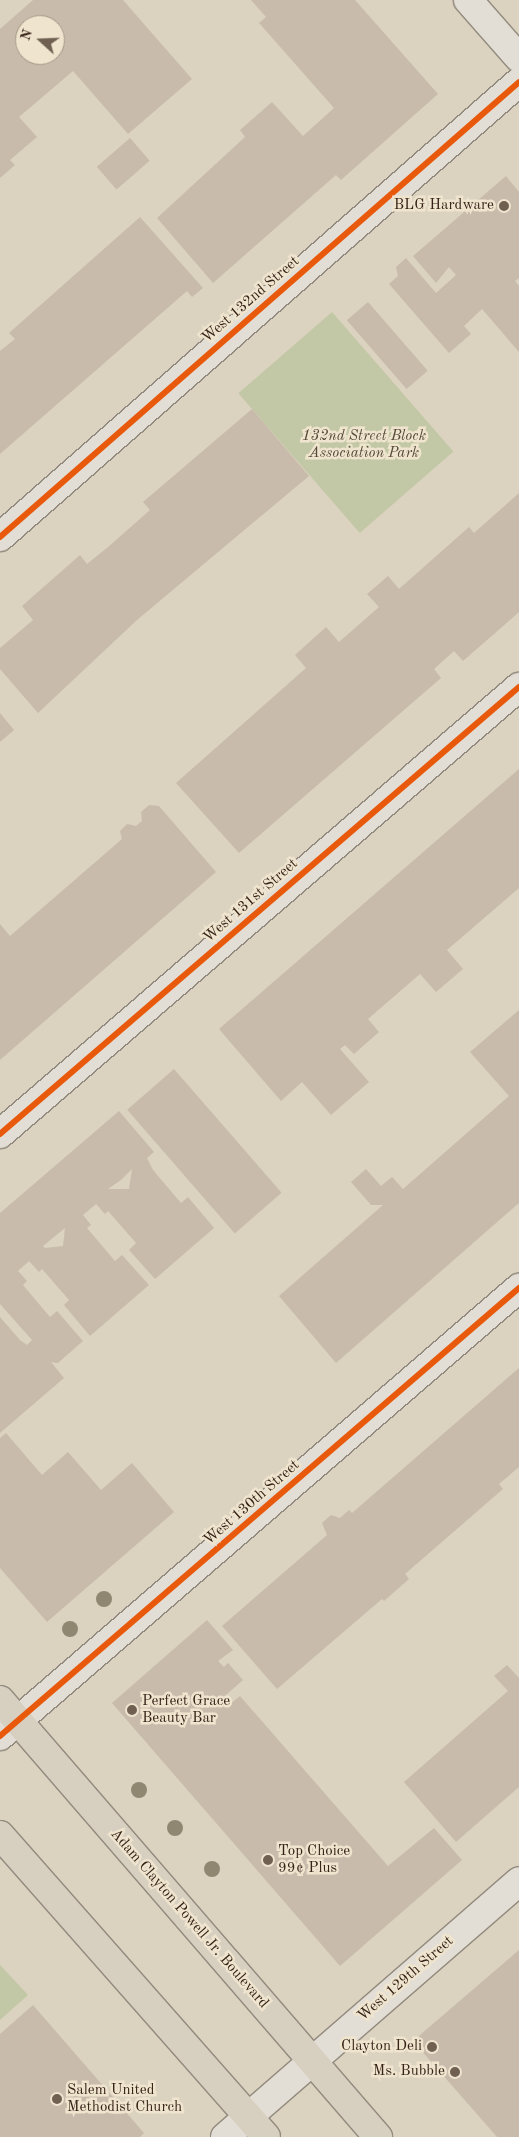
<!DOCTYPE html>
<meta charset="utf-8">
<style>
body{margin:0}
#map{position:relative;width:519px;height:2137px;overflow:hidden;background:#dbd2bf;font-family:"Old Standard TT",serif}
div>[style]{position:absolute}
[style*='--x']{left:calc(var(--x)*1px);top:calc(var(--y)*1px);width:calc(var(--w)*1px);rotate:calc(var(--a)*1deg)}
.green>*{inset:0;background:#c2c8a6;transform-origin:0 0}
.building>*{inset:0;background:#c8bbab;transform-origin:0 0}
.roads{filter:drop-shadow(1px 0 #928a7e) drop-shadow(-1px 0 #928a7e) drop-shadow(0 1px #928a7e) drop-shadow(0 -1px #928a7e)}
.minor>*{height:28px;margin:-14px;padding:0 14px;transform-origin:14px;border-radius:14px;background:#e3ded5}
.secondary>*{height:28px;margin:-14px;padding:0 14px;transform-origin:14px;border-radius:14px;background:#e3ded5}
.primary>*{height:28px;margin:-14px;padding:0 14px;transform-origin:14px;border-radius:14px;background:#d7cfc0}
.cycleway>*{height:6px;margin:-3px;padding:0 3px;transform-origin:3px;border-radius:3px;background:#e8590c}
.trees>*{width:16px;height:16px;margin:-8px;border-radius:50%;background:#908773}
.dots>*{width:14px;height:14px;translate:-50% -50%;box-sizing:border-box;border:2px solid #efe4ce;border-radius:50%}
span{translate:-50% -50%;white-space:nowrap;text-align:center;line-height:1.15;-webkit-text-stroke:5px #efe4ce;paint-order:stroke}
.poi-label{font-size:15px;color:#352216}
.right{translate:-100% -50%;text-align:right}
.left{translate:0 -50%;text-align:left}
.street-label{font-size:15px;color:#352216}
.park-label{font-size:15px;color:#534935;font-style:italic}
.north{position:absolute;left:15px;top:15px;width:50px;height:50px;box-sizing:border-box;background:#efe4ce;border:1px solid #a59684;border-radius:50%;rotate:290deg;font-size:14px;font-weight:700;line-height:20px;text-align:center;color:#352216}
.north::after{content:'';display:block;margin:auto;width:18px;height:22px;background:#6f6051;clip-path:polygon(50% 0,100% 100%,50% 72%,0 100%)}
</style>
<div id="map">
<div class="green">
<i style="left:332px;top:312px;width:185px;height:124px;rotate:49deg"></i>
<i style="clip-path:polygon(0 1965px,28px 1995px,0 2020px)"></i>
</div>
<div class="building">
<i style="clip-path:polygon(evenodd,33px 0,123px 0,192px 79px,128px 134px,73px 71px,19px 117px,37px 137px,10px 160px,15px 165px,0 178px,0 29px,33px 0,25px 25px,55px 25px,55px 55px,25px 55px,25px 25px)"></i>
<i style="clip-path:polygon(251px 0,355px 0,438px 94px,341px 180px,336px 175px,213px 283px,157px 218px,245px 137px,240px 130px,272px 102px,303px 136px,334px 108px,259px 23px,266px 17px)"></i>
<i style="left:130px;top:138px;width:30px;height:44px;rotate:49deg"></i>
<i style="clip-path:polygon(506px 176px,519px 192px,519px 278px,515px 281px,519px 286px,519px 352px,482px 309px,464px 326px,471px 334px,449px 353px,389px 284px,398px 276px,396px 267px,406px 258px,436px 293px,456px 275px,449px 267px,436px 283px,413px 256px)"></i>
<i style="clip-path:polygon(140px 217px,203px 288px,192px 297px,187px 291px,0 454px,0 351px,15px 339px,9px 333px)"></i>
<i style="left:368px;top:302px;width:91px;height:28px;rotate:49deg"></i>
<i style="clip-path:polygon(252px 409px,309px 476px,137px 620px,38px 713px,0 669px,0 648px,33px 620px,22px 606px,80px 555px,87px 564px,108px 547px,150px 510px,143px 502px)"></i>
<i style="clip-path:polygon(519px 493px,519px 612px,463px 661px,454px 651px,434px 669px,441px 678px,239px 853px,176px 783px,306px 668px,295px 655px,326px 627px,339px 642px,379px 607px,367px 594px,388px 576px,399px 589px,469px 527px,474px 533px)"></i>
<i style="clip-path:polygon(0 713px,14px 730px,0 742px)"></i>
<i style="clip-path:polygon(519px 769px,519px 888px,447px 950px,463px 969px,436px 992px,420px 974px,368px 1019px,379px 1032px,354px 1054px,345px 1045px,340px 1049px,369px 1082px,331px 1115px,302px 1082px,281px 1101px,219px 1029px)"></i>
<i style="clip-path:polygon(149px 805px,159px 806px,216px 872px,0 1060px,0 924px,10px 936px,122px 839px,120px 831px,127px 824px,136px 826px,142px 821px,141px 812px)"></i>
<i style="clip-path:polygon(519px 1010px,519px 1203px,336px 1363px,279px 1296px,383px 1205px,371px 1205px,351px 1182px,366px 1169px,381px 1186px,392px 1177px,403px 1189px,509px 1096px,470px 1052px)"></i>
<i style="left:174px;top:1069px;width:164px;height:62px;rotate:49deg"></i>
<i style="clip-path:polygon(evenodd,119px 1111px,154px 1152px,147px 1158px,153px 1170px,181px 1203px,188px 1197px,214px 1228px,155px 1279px,129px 1250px,136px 1243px,108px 1211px,105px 1214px,96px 1204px,83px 1215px,91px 1225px,87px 1228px,115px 1261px,122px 1255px,149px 1285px,90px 1336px,64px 1305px,69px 1300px,42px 1269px,39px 1272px,29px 1261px,18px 1271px,27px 1281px,23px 1285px,50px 1317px,57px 1311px,83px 1341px,58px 1363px,51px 1362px,64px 1378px,0 1433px,0 1317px,20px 1340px,27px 1345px,32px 1340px,0 1304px,0 1213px,119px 1111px,132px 1169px,129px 1189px,108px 1189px,121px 1180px,132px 1169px,119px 1111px,65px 1228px,63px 1246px,45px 1248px,43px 1246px,65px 1228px)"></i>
<i style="clip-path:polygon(519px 1368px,519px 1467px,499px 1484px,503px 1489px,405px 1574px,409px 1579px,384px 1601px,382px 1599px,277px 1689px,222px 1626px,327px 1535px,322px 1523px,331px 1515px,340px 1518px,349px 1510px,352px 1513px)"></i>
<i style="clip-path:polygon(6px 1433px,42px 1475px,68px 1452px,101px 1490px,132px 1463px,174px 1512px,47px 1622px,0 1568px,0 1438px)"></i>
<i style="clip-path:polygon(207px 1620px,233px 1650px,218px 1661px,224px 1667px,228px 1663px,243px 1680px,219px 1701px,225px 1708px,240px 1696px,388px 1866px,434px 1828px,462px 1860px,340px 1966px,112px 1703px)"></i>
<i style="clip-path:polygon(507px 1665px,519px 1678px,519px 1787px,456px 1842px,404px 1782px,508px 1691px,494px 1676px)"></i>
<i style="clip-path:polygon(519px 1950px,519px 2137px,497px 2137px,413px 2041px)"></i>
<i style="clip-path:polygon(33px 2005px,144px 2133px,140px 2137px,0 2137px,0 2034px)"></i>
</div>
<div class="roads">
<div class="minor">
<i style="--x:0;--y:537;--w:690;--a:-41.24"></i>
<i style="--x:0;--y:1134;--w:685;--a:-40.74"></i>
<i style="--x:0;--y:1736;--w:686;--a:-40.8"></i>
<i style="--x:225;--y:2137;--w:390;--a:-41"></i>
</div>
<div class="secondary">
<i style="--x:468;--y:0;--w:77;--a:48.7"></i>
</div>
<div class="primary">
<i style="--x:0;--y:1700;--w:578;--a:49.14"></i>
<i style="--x:0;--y:1835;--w:402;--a:48.6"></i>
</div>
</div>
<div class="cycleway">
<i style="--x:0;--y:537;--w:690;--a:-41.24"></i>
<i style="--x:0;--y:1134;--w:685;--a:-40.74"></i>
<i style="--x:0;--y:1736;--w:686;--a:-40.8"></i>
</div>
<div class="trees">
<i style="left:104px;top:1599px"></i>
<i style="left:70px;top:1629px"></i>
<i style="left:139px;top:1790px"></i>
<i style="left:175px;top:1828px"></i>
<i style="left:212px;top:1869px"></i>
</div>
<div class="dots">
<i style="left:504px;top:206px;background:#6f6051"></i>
<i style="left:132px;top:1710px;background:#6f6051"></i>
<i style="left:268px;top:1860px;background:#6f6051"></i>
<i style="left:432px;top:2047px;background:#6f6051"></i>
<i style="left:455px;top:2072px;background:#6f6051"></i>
<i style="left:57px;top:2099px;background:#6f6051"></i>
</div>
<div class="poi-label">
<span class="right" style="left:494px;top:206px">BLG Hardware</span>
<span class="left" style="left:142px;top:1710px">Perfect Grace<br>Beauty Bar</span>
<span class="left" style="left:278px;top:1860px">Top Choice<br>99¢ Plus</span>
<span class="right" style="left:422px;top:2047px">Clayton Deli</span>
<span class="right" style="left:445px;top:2072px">Ms. Bubble</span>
<span class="left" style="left:67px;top:2099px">Salem United<br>Methodist Church</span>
</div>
<div class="street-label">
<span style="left:251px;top:300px;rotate:-41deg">West 132nd Street</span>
<span style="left:251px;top:901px;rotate:-41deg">West 131st Street</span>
<span style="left:252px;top:1503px;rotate:-41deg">West 130th Street</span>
<span style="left:189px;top:1919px;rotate:49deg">Adam Clayton Powell Jr. Boulevard</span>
<span style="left:406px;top:1979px;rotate:-41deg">West 129th Street</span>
</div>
<div class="park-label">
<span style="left:364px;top:445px">132nd Street Block<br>Association Park</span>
</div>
<div class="north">N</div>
</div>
